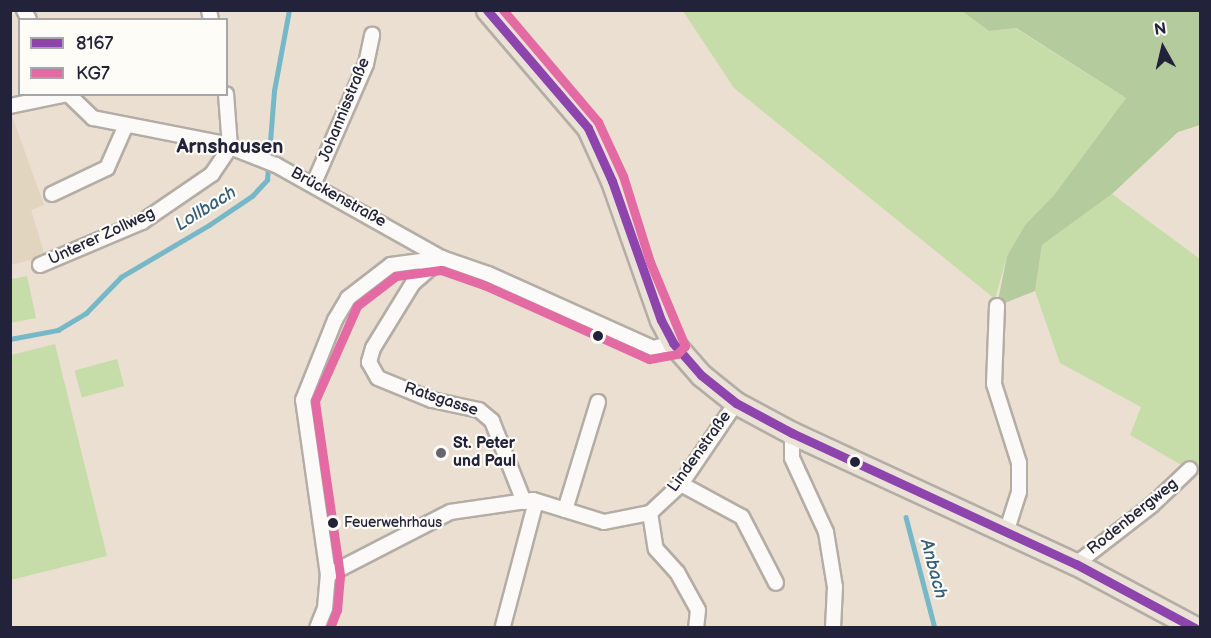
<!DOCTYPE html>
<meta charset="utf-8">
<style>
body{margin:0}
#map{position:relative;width:1211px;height:638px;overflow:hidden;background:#eadfd0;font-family:"Balsamiq Sans",sans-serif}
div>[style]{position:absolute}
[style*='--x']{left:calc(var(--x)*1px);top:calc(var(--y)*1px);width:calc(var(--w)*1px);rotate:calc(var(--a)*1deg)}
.built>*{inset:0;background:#e1d5bf}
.green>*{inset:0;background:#c7dda9;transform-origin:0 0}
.forest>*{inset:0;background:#b4cb9e}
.stream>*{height:4.5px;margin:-2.25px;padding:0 2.25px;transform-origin:2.25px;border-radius:2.25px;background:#77b8c8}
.roads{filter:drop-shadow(2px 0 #b4ada6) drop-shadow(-2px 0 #b4ada6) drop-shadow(0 2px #b4ada6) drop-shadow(0 -2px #b4ada6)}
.minor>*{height:14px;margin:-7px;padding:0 7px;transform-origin:7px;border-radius:7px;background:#fcfaf8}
.primary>*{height:21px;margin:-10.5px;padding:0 10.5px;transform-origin:10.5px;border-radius:10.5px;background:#ebe2d7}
.bus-1>*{height:9px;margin:-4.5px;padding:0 4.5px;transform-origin:4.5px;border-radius:4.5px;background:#8e44ad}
.bus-2>*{height:9px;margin:-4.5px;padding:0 4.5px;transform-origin:4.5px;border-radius:4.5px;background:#e36aa2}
.dots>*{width:16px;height:16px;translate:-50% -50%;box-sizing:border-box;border:3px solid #fdfcf7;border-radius:50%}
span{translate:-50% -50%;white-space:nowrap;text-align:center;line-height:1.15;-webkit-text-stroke:4.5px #fdfcf7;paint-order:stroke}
.bus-label{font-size:14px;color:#22223b}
.left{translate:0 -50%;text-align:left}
.street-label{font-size:16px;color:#22223b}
.poi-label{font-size:16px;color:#22223b;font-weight:700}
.water-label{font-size:18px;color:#325e79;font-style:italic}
.quarter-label{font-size:20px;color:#22223b;font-weight:700}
.frame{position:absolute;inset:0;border:12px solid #22223b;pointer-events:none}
.legend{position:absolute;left:18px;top:18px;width:210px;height:78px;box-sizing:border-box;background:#fdfcf7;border:2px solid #a5a5ac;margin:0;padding:8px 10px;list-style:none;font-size:18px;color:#22223b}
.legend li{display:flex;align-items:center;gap:12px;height:30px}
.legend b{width:30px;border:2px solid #a5a5ac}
.north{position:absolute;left:1133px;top:18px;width:60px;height:60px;-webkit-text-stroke:4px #fdfcf7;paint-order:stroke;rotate:352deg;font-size:16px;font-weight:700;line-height:24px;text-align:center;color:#22223b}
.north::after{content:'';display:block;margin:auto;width:21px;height:27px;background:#22223b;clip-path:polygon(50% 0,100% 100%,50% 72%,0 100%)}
</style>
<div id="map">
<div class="built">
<i style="clip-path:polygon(12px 116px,44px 205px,31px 210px,45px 256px,11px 265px)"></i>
</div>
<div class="green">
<i style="clip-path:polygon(683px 11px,962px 11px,989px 31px,1015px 28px,1126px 98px,1054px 195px,1025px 225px,1007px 256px,995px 299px,734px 88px)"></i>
<i style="clip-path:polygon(1112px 194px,1200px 259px,1200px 476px,1130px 435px,1141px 407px,1060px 363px,1035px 291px,1042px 245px)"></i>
<i style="clip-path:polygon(27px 276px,36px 318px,11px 323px,11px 279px)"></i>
<i style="clip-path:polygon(55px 344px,107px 556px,11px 580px,11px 355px)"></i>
<i style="left:117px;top:359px;width:28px;height:44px;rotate:75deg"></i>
</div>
<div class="forest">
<i style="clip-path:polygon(962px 11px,1200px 11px,1200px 125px,1178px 132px,1112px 194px,1042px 245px,1035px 291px,997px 306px,1007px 256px,1025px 225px,1054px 195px,1126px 98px,1016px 28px,989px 31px)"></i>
</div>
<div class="stream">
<i style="--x:10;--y:339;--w:49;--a:-10.6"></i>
<i style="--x:58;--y:330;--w:33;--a:-31"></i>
<i style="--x:86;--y:313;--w:50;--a:-45.8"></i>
<i style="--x:121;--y:277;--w:102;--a:-30.6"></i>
<i style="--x:209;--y:225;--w:52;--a:-34"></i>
<i style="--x:252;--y:196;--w:22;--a:-47"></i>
<i style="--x:267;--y:180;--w:89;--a:-85.5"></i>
<i style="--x:274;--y:91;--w:82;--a:-79.5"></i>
<i style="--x:906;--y:517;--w:115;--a:75.4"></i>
</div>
<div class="roads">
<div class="minor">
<i style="--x:24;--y:10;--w:11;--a:63"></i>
<i style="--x:209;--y:10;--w:10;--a:79"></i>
<i style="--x:68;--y:94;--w:35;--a:44"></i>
<i style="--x:93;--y:118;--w:129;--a:11.1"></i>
<i style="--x:220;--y:143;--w:60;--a:21.4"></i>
<i style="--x:276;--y:165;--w:190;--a:29.3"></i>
<i style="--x:442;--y:258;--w:38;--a:139"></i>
<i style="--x:413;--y:283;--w:76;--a:121.6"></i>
<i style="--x:373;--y:348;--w:15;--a:106"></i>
<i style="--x:369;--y:362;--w:18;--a:61"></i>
<i style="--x:378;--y:378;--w:58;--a:22.2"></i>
<i style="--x:432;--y:400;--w:48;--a:12"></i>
<i style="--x:479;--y:410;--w:17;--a:40"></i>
<i style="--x:492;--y:421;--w:87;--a:68.4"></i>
<i style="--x:10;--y:106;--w:58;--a:-11.9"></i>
<i style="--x:314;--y:183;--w:130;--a:-66.4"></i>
<i style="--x:366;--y:64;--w:30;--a:-78"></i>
<i style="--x:52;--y:194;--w:61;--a:-25.3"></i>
<i style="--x:107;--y:168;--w:47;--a:-66.2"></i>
<i style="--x:40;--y:265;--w:111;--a:-22.9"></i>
<i style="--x:142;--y:222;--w:85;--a:-34.4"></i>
<i style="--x:212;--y:174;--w:32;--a:-56"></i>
<i style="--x:230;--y:147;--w:53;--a:-94.3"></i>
<i style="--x:997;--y:306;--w:78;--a:92.2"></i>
<i style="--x:994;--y:384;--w:83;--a:72.4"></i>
<i style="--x:1019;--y:463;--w:29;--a:90"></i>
<i style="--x:1019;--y:492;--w:43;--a:107.6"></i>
<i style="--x:792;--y:433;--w:25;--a:90"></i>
<i style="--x:792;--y:458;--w:81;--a:65.3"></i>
<i style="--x:826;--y:532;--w:56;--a:80.7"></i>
<i style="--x:835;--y:587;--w:41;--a:92.8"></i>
<i style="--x:681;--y:484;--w:69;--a:28.4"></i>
<i style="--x:742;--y:517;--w:74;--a:62.7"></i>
<i style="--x:565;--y:510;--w:113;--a:-73"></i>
<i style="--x:650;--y:513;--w:36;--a:81"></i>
<i style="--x:656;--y:549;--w:31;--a:48"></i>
<i style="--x:677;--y:572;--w:43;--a:61.1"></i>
<i style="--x:698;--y:610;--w:18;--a:96"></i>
<i style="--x:1076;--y:564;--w:96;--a:-37.8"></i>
<i style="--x:1152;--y:505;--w:52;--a:-43.5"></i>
<i style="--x:328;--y:575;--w:137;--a:-27.3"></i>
<i style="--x:450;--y:512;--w:84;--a:-8.2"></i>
<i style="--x:533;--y:500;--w:74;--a:17.2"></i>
<i style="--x:604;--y:522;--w:47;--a:-11.1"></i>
<i style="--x:650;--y:513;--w:42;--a:-43.1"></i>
<i style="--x:681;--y:484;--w:98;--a:-55.8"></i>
<i style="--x:503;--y:626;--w:129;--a:-75.2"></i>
<i style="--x:317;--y:628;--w:22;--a:-68"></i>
<i style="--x:325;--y:608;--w:33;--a:-85"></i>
<i style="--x:328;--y:575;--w:177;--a:-98.1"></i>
<i style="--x:303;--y:400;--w:86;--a:-68.2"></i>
<i style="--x:335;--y:320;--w:26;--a:-59"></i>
<i style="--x:348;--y:298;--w:54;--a:-37.5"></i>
<i style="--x:391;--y:265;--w:51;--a:-7.8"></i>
<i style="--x:442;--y:258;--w:49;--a:19.2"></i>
<i style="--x:488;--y:274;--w:181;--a:24.2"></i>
<i style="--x:653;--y:348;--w:21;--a:-14"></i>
</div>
<div class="primary">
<i style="--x:487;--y:10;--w:155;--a:49.4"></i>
<i style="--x:588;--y:128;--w:58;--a:65.6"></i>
<i style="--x:612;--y:181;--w:147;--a:70.6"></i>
<i style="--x:661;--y:320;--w:26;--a:62"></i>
<i style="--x:673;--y:343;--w:43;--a:48.8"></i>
<i style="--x:701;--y:375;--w:45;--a:38.7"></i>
<i style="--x:736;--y:403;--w:64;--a:28.2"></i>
<i style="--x:792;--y:433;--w:313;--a:24.8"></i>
<i style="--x:1076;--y:564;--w:136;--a:28.1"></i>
</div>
</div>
<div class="bus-1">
<i style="--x:487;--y:10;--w:155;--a:49.4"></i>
<i style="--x:588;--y:128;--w:58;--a:65.6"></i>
<i style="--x:612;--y:181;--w:147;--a:70.6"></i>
<i style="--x:661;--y:320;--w:26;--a:62"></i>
<i style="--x:673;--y:343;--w:43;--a:48.8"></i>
<i style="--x:701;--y:375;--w:45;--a:38.7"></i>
<i style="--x:736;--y:403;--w:64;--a:28.2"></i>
<i style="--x:792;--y:433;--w:313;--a:24.8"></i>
<i style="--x:1076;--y:564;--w:135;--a:28.3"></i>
</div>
<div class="bus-2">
<i style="--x:330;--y:628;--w:19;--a:-69"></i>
<i style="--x:337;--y:610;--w:35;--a:-85"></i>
<i style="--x:340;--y:575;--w:176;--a:-98.2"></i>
<i style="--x:315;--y:401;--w:104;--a:-66.1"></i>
<i style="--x:357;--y:306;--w:49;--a:-37.6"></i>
<i style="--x:396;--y:276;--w:45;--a:-7.6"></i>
<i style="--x:441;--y:270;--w:46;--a:19.2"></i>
<i style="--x:484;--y:285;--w:181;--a:24.2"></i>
<i style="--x:649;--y:359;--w:28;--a:-10"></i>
<i style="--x:677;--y:354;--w:11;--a:-45"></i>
<i style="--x:685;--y:346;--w:91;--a:-112.6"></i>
<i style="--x:650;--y:262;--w:90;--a:-107.4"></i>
<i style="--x:623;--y:176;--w:60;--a:-114.8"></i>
<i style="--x:598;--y:122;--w:147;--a:-130.3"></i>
</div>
<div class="dots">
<i style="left:598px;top:336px;background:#22223b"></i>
<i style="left:441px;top:453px;background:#68646f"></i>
<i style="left:855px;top:462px;background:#22223b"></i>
<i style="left:333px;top:523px;background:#22223b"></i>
</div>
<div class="bus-label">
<span class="left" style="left:344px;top:523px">Feuerwehrhaus</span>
</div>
<div class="street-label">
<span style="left:345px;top:110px;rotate:-68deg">Johannisstraße</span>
<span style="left:338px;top:198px;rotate:29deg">Brückenstraße</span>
<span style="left:102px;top:237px;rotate:-25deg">Unterer Zollweg</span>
<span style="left:441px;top:400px;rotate:18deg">Ratsgasse</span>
<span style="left:700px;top:452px;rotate:-54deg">Lindenstraße</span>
<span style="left:1133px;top:517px;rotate:-39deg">Rodenbergweg</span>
</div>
<div class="poi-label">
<span class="left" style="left:453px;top:453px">St. Peter<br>und Paul</span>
</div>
<div class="water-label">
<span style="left:206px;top:209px;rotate:-32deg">Lollbach</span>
<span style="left:933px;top:569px;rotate:75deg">Anbach</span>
</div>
<div class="quarter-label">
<span style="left:230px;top:147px">Arnshausen</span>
</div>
<div class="frame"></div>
<ul class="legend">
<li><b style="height:8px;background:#8e44ad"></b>8167</li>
<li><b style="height:8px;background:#e36aa2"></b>KG7</li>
</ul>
<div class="north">N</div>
</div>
